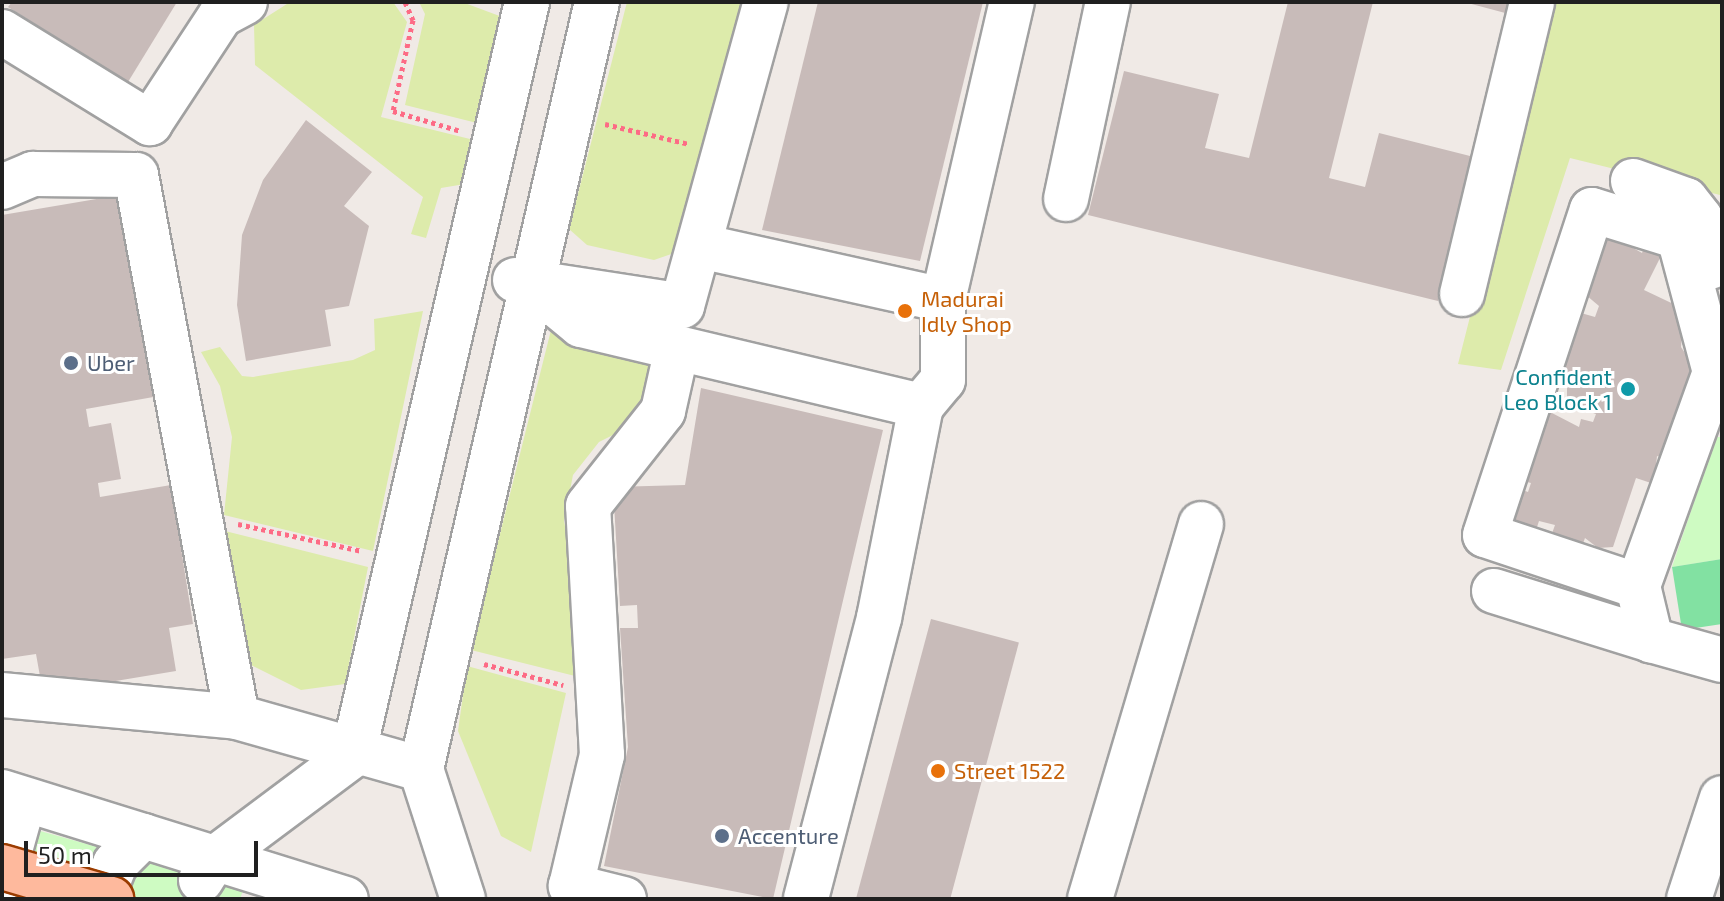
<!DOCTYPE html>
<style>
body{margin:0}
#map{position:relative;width:1724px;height:901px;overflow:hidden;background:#f0eae6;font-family:"Exo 2",sans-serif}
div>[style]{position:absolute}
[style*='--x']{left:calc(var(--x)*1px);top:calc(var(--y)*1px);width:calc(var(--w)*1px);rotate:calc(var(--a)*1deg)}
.grass>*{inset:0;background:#ddebab}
.park>*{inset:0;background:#cefbc2}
.pitch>*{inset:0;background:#82e1a2}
.building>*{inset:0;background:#c8bbb9;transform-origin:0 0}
.path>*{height:5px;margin-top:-2.5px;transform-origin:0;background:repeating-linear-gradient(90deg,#fd6b85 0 4px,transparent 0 8px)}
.roads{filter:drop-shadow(2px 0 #a1a1a1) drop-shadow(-2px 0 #a1a1a1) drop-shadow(0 2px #a1a1a1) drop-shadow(0 -2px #a1a1a1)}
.minor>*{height:44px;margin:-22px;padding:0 22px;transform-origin:22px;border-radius:22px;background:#fff}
.bridges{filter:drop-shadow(2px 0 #9b3c00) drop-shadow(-2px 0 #9b3c00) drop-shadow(0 2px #9b3c00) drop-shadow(0 -2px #9b3c00)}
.major-bridge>*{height:44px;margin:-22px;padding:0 22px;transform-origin:22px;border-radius:22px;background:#feb99d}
.dots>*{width:22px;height:22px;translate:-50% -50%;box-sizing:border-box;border:4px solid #fff;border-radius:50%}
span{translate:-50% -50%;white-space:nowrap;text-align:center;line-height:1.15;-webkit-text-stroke:6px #fff;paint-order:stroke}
.food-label{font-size:22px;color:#c56008}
.left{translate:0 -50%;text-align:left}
.service-label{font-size:22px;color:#4e5e75}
.culture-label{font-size:22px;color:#0d838f}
.right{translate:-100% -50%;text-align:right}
.frame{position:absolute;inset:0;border:4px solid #202020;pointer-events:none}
.scale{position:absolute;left:24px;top:841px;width:234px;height:36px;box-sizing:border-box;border:4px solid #202020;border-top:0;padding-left:10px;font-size:24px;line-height:28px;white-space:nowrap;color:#202020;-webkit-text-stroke:6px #fff;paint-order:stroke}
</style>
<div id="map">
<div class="grass">
<i style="clip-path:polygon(290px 2px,393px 2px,407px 22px,381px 117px,470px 139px,465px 184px,441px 188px,426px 238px,411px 234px,423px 197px,255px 65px,254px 25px)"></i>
<i style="clip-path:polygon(419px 2px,462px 2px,505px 18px,477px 123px,405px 105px,425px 14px)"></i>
<i style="clip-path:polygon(627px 2px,743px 2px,680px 251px,654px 260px,587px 245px,569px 229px)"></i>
<i style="clip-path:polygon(1550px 2px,1722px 2px,1722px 203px,1720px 195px,1570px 158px,1501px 370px,1458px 364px)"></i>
<i style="clip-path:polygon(423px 311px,373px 551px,224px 515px,232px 437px,220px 386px,201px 352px,220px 347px,242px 376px,253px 377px,353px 360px,375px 350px,374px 319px)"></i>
<i style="clip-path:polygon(551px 330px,655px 354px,660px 361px,633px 425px,599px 442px,573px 475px,564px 521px,573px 566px,575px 676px,471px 650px)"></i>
<i style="clip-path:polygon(221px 530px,368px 567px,345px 684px,301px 690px,241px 660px)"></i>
<i style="clip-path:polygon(467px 666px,566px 693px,531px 852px,501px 836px,458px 731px)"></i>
</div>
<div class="park">
<i style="clip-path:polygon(1716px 437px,1722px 437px,1722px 559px,1672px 567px)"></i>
<i style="clip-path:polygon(33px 829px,244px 888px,240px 899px,13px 899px)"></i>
</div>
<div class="pitch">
<i style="clip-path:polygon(1722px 559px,1722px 624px,1682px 630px,1672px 567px)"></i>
</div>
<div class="building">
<i style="clip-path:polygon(12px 2px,177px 2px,128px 82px,8px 7px)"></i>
<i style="clip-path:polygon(818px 2px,983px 2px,920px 261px,762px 230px)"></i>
<i style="clip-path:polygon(1288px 2px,1373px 2px,1329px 178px,1365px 187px,1379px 133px,1474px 157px,1438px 301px,1088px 215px,1124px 71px,1219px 94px,1205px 148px,1249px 158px)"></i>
<i style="clip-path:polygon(1464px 2px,1513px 2px,1509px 14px)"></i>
<i style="clip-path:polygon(306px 120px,372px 172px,344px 206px,369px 226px,349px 306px,325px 310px,331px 346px,246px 361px,237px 305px,242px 235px,263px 180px)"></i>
<i style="clip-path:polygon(126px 194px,159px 396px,86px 409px,89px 427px,111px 423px,121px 479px,98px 483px,100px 497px,171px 485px,193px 624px,169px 628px,176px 671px,43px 693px,36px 654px,2px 659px,2px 215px)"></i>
<i style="clip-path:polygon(1607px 233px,1642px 253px,1646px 242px,1663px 252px,1644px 290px,1684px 309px,1681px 347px,1696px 370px,1667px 459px,1657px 456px,1654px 484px,1636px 478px,1613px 547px,1598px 548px,1585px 538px,1581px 549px,1549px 542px,1555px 525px,1539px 521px,1535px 533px,1509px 525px,1520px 489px,1528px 492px,1531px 483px,1523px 481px,1550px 412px,1579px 427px,1581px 419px,1593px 422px,1596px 414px,1567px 404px,1567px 386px,1560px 384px,1573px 328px,1581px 313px,1595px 317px,1599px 306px,1586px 295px)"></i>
<i style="clip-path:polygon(701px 388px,883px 430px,773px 899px,604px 866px,628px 747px,620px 628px,638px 628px,637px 605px,620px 606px,613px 487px,685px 485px)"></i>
<i style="left:931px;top:619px;width:91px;height:290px;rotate:15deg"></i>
</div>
<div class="path">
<i style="--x:405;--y:2;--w:20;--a:66"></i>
<i style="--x:413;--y:20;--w:93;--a:102.4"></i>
<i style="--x:393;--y:111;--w:71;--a:16.4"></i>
<i style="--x:605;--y:124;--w:86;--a:13.4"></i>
<i style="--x:238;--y:524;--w:127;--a:12.3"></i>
<i style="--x:484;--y:664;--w:82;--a:14.9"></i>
</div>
<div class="roads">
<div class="minor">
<i style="--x:2;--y:32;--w:174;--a:31.6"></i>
<i style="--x:150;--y:123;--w:129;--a:-56.7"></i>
<i style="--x:221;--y:15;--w:27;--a:-28"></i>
<i style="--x:1633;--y:181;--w:56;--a:19.7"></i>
<i style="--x:1686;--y:200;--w:23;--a:52"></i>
<i style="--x:1700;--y:218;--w:50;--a:78.5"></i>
<i style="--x:2;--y:187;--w:34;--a:-23"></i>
<i style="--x:33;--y:174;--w:103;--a:0.6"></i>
<i style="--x:136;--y:175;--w:551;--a:79.44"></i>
<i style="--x:1066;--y:199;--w:201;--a:-78"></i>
<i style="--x:700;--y:246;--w:249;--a:12.5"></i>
<i style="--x:943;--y:300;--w:306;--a:-77"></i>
<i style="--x:515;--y:280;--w:169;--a:8.8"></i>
<i style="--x:682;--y:306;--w:315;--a:-74.6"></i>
<i style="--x:530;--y:283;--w:66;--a:39.5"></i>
<i style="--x:581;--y:325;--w:350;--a:13.4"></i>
<i style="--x:921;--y:406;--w:216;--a:101.2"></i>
<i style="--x:879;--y:618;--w:290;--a:104.6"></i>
<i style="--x:1462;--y:294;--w:300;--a:-76.5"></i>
<i style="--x:921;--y:406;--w:34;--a:-50"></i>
<i style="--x:943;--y:380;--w:80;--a:-90"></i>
<i style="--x:1638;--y:586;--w:161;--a:-161.6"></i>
<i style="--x:1485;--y:535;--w:342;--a:-71.8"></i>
<i style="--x:1592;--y:210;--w:91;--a:17.2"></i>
<i style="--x:1679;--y:237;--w:140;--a:75.1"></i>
<i style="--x:1715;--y:372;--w:227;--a:109.8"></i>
<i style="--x:1638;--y:586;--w:56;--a:76.5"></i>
<i style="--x:1651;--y:640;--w:74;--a:15.7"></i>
<i style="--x:1494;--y:591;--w:164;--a:17.3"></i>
<i style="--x:2;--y:695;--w:236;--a:5.3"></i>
<i style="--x:237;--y:717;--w:191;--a:15.8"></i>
<i style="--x:2;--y:792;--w:360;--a:17.3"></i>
<i style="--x:2;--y:879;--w:82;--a:-74.4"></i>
<i style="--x:201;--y:880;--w:25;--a:-58"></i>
<i style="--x:214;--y:859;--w:174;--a:-36.8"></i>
<i style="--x:353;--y:755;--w:773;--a:-76.99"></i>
<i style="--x:101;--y:899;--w:38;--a:-68"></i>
<i style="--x:115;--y:864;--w:40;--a:-45"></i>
<i style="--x:463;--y:899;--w:137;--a:-107.9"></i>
<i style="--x:421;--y:769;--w:787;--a:-77.08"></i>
<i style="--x:624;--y:899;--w:55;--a:-166.2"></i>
<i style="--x:571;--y:886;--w:135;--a:-76.7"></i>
<i style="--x:602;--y:755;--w:249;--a:-93.2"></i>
<i style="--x:588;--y:506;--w:121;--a:-51.7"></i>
<i style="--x:663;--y:411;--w:59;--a:-77.4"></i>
<i style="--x:1090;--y:899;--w:391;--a:-73.5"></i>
<i style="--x:1689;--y:899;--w:106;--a:-71.9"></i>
</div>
</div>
<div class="bridges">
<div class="major-bridge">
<i style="--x:2;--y:867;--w:114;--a:16.4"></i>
</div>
</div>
<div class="dots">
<i style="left:905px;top:311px;background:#e8710a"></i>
<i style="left:71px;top:363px;background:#5c6f8a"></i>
<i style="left:1628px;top:389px;background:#0f9aa8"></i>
<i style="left:938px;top:771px;background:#e8710a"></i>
<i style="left:722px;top:836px;background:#5c6f8a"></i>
</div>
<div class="food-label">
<span class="left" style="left:921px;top:311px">Madurai<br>Idly Shop</span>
<span class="left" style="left:954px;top:771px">Street 1522</span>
</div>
<div class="service-label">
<span class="left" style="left:87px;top:363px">Uber</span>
<span class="left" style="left:738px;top:836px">Accenture</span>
</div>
<div class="culture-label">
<span class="right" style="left:1612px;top:389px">Confident<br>Leo Block 1</span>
</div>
<div class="frame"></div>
<div class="scale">50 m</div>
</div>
